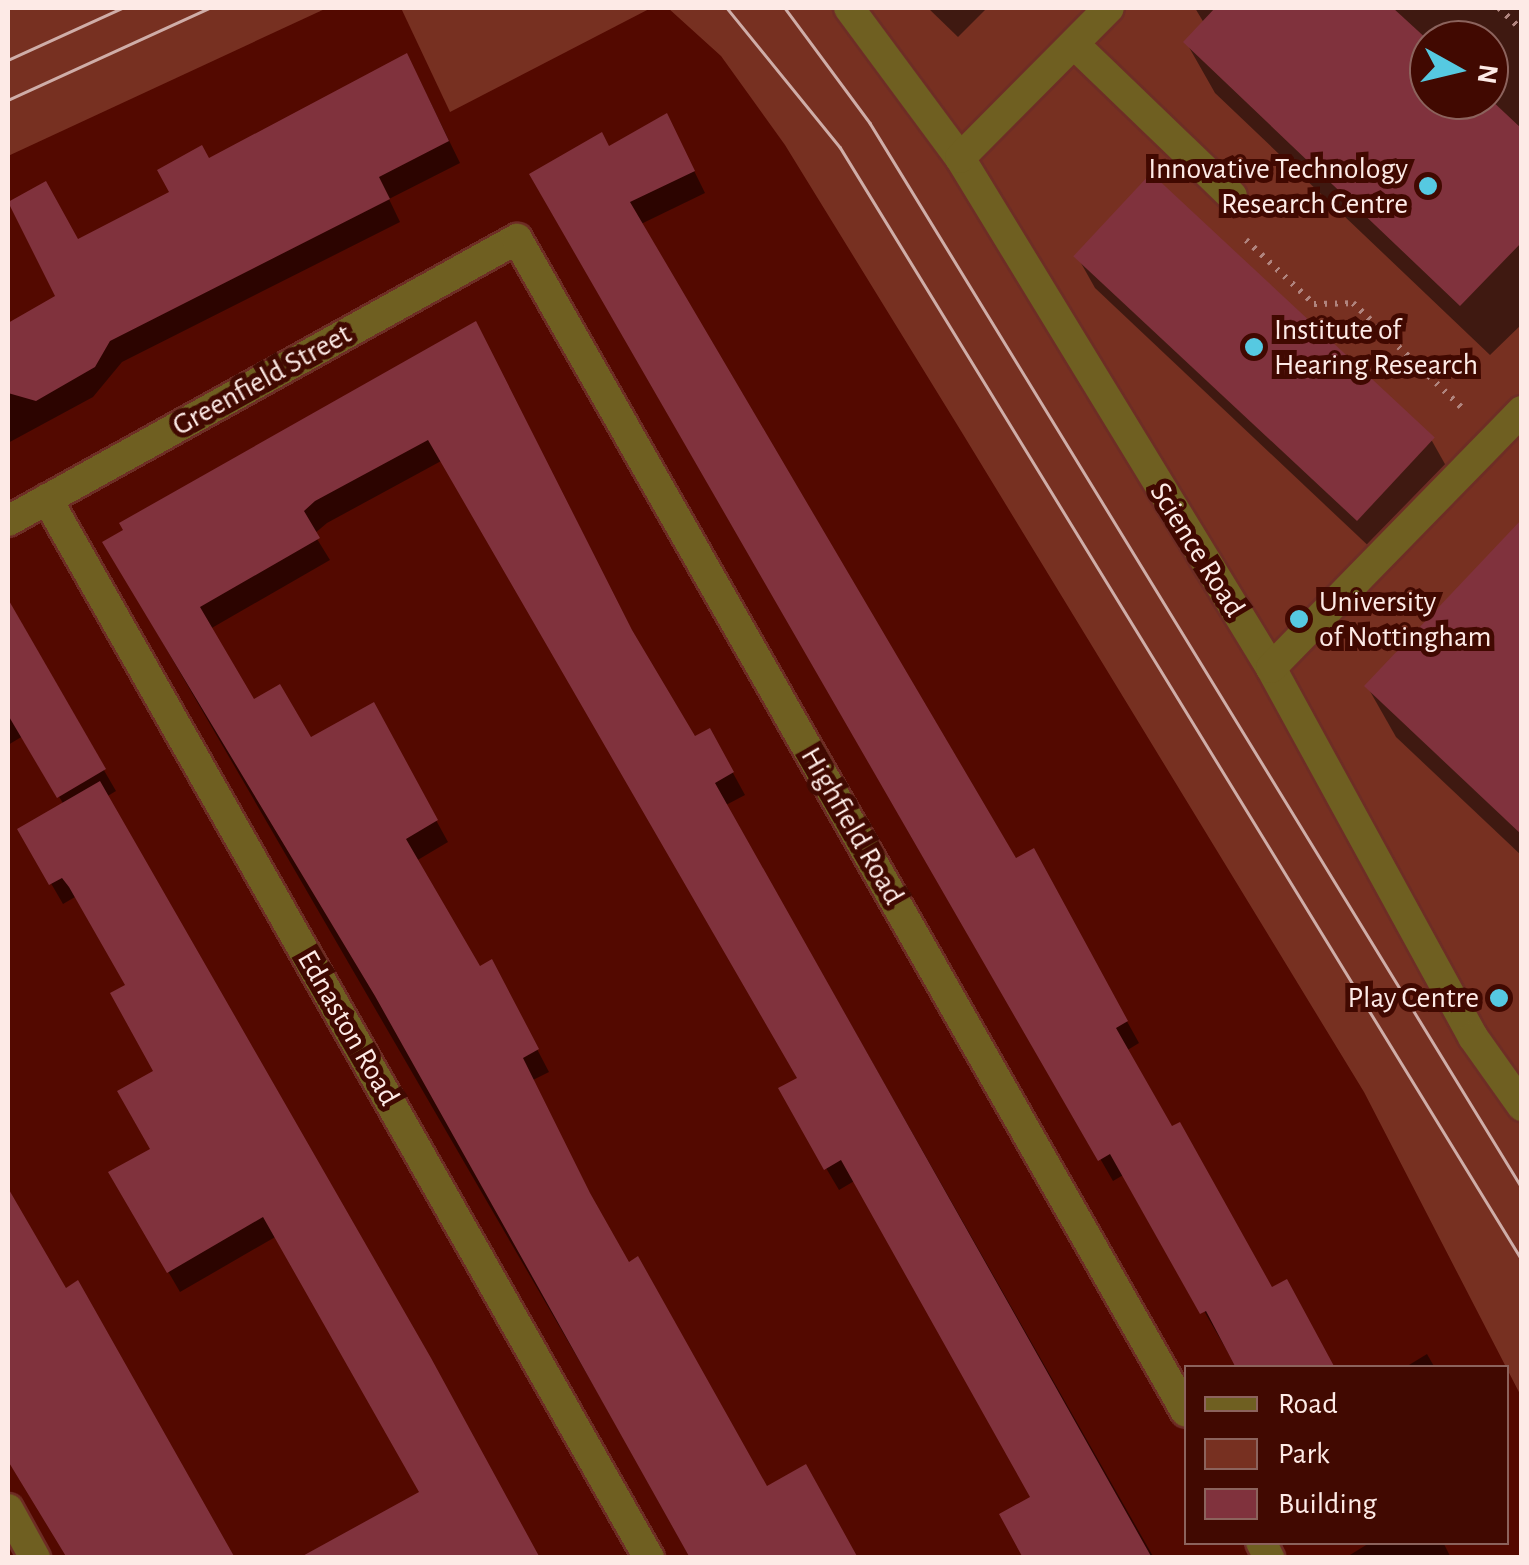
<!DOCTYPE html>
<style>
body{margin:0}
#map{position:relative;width:1529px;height:1565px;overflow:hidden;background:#530900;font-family:"Alegreya Sans",sans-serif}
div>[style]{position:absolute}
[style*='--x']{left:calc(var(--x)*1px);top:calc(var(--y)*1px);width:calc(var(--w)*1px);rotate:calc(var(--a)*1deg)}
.green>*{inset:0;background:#773021}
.shadow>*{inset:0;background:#0007}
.building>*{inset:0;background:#80323d;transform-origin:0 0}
.path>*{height:6px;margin-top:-3px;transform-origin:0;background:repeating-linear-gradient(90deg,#b0847e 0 2.5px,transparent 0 10.5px)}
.roads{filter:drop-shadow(2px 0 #6e2d25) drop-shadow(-2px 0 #6e2d25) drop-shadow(0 2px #6e2d25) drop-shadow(0 -2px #6e2d25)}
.minor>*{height:30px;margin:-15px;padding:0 15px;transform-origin:15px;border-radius:15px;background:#6f5f21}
.tram>*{height:2.5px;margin:-1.25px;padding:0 1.25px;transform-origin:1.25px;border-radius:1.25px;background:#cfada8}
.dots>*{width:28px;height:28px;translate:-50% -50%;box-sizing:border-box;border:5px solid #410901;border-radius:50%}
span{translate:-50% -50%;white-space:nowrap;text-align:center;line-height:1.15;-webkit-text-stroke:10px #410901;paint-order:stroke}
.poi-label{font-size:30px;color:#fdeae6}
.right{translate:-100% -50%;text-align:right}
.left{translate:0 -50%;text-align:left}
.street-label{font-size:30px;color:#fdeae6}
.frame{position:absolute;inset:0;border:10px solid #fdeae6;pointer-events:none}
.legend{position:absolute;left:1184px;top:1365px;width:325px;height:180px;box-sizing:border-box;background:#410901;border:2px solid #8c635d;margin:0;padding:12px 18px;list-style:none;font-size:30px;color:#fdeae6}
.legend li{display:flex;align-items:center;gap:20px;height:50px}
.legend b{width:50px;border:2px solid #8c635d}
.north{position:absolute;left:1409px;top:20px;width:100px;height:100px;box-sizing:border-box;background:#410901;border:2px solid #8c635d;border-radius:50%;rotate:98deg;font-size:28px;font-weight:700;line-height:40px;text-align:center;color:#fdeae6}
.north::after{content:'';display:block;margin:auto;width:35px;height:45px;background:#56c9e1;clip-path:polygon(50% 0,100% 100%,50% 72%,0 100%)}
</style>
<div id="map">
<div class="green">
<i style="clip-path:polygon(8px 8px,327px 8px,8px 156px)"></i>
<i style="clip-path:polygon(401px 8px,651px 8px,450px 112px)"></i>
<i style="clip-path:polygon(evenodd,668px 8px,1521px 8px,1521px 1396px,1364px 1092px,961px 431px,785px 145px,721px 56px,668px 8px,1429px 40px,1489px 40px,1489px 100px,1429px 100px,1429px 40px)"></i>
</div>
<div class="shadow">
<i style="clip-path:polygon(928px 8px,987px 8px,958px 37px)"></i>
<i style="clip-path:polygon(evenodd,1195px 8px,1522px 8px,1522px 324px,1490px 355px,1215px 93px,1186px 42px,1204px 23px,1195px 8px,1429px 40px,1489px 40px,1489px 100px,1429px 100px,1429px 40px)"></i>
<i style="clip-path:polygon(418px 77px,460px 163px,389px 199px,400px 222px,122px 362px,93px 397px,8px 443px,8px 326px,58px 298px,78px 242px)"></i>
<i style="clip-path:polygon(667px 116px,705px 193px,641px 224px,1015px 861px,1033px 852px,1139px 1043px,1126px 1051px,1271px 1291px,1237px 1368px,1125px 1174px,1113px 1181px,533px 175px,609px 150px)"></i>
<i style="clip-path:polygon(1077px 256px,1432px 441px,1450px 473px,1376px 553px,1095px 288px)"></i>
<i style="clip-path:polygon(475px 324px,642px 652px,694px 740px,710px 731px,745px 795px,726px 805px,1154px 1558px,1026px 1558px,1033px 1498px,856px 1180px,839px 1190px,826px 1168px,800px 1079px,443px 460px,327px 523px,314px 534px,330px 560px,210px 629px,253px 702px,310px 740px,385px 727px,448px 842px,416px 861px,479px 969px,503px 984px,549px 1072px,533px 1080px,678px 1531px,105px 543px)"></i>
<i style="clip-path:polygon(1522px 522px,1522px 856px,1396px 737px,1367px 686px)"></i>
<i style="clip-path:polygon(12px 612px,116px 791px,106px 797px,422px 1493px,277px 1236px,180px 1292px,111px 1173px,154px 1150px,156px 1072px,128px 986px,75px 897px,63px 904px,20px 830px,64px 805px,23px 736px,8px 745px)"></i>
<i style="clip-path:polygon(19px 1213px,70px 1558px,8px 1444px,8px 1220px)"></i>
<i style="clip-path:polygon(1427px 1354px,1435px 1368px,1404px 1368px)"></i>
<i style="clip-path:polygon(1371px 1542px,1443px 1542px,1451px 1558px,1345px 1558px)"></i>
</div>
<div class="building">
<i style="clip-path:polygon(1215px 8px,1393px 8px,1429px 41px,1429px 100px,1489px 98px,1522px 129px,1522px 242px,1460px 306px,1183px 42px)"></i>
<i style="clip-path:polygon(407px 53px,449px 141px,379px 177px,390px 199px,110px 341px,95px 367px,36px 401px,8px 393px,8px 323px,55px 296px,8px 202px,46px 181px,78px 239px,169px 192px,157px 170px,202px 145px,209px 158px)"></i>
<i style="clip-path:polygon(667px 113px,695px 171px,630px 202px,1016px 858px,1034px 848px,1128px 1021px,1116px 1028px,1172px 1126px,1180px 1122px,1272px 1287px,1287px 1279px,1335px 1368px,1236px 1368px,1206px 1311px,1200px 1314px,1110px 1154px,1098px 1161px,529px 174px,602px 132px,609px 146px)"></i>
<i style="left:1151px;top:173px;width:388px;height:114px;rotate:43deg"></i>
<i style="clip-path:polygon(476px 321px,632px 630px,695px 736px,710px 728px,734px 772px,715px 783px,1152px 1558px,1023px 1558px,999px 1514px,1030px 1497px,841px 1160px,824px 1170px,778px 1088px,797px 1078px,428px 440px,315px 501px,304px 511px,320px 538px,200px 607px,254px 699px,280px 684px,311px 737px,374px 702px,438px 820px,406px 839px,480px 966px,492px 959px,539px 1049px,523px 1058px,590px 1193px,629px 1262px,638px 1256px,767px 1486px,806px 1464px,858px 1558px,690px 1558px,375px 996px,102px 542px,123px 530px,119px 523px)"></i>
<i style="clip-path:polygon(1522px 519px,1522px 835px,1364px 686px)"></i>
<i style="clip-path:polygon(8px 599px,106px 769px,57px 798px,8px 715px)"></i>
<i style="clip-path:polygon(100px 781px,431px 1358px,540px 1558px,299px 1558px,419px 1492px,263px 1217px,167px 1273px,108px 1172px,150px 1149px,117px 1091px,153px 1071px,110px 993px,125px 985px,69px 887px,62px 878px,49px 885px,17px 829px)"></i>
<i style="clip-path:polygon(8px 1188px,66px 1288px,78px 1280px,235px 1558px,67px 1558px,8px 1461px)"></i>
</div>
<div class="path">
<i style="--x:1499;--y:8;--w:32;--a:44"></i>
<i style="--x:1246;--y:240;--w:93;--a:43.3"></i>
<i style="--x:1314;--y:304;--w:39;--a:-1"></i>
<i style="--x:1353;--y:303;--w:150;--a:43.9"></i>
</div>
<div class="roads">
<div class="minor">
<i style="--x:849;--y:8;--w:187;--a:53.5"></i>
<i style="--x:960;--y:158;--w:597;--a:58.62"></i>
<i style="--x:1271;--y:668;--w:421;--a:61.3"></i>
<i style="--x:1473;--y:1037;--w:85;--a:54.6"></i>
<i style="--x:1074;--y:44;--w:219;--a:43.9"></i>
<i style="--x:960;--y:158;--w:211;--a:-45.2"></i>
<i style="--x:47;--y:499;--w:1218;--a:60.38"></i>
<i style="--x:8;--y:521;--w:582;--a:-28.99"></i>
<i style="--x:517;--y:239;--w:1350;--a:60.3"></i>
<i style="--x:1271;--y:668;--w:359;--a:-45.7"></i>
<i style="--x:8;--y:1509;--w:56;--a:61.1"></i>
<i style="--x:1261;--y:1542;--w:18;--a:63"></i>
</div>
</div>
<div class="tram">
<i style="--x:727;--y:8;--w:179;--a:50.9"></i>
<i style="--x:840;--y:147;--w:1305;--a:58.5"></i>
<i style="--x:785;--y:8;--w:143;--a:53.5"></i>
<i style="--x:870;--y:123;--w:1249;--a:58.52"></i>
<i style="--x:8;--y:60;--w:125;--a:-24.5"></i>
<i style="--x:8;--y:100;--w:221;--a:-24.6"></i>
</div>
<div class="dots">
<i style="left:1428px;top:186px;background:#56c9e1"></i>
<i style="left:1254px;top:347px;background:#56c9e1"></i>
<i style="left:1299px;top:619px;background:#56c9e1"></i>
<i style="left:1499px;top:998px;background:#56c9e1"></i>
</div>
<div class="poi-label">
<span class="right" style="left:1408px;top:186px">Innovative Technology<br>Research Centre</span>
<span class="left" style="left:1274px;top:347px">Institute of<br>Hearing Research</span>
<span class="left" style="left:1319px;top:619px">University<br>of Nottingham</span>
<span class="right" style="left:1479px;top:998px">Play Centre</span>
</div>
<div class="street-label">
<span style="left:262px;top:380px;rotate:-29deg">Greenfield Street</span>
<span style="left:1197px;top:550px;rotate:58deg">Science Road</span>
<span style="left:852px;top:826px;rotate:60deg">Highfield Road</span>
<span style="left:348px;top:1028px;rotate:60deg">Ednaston Road</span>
</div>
<div class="frame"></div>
<ul class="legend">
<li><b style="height:12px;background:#6f5f21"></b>Road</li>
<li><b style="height:28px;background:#773021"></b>Park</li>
<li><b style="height:28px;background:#80323d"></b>Building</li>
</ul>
<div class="north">N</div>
</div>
